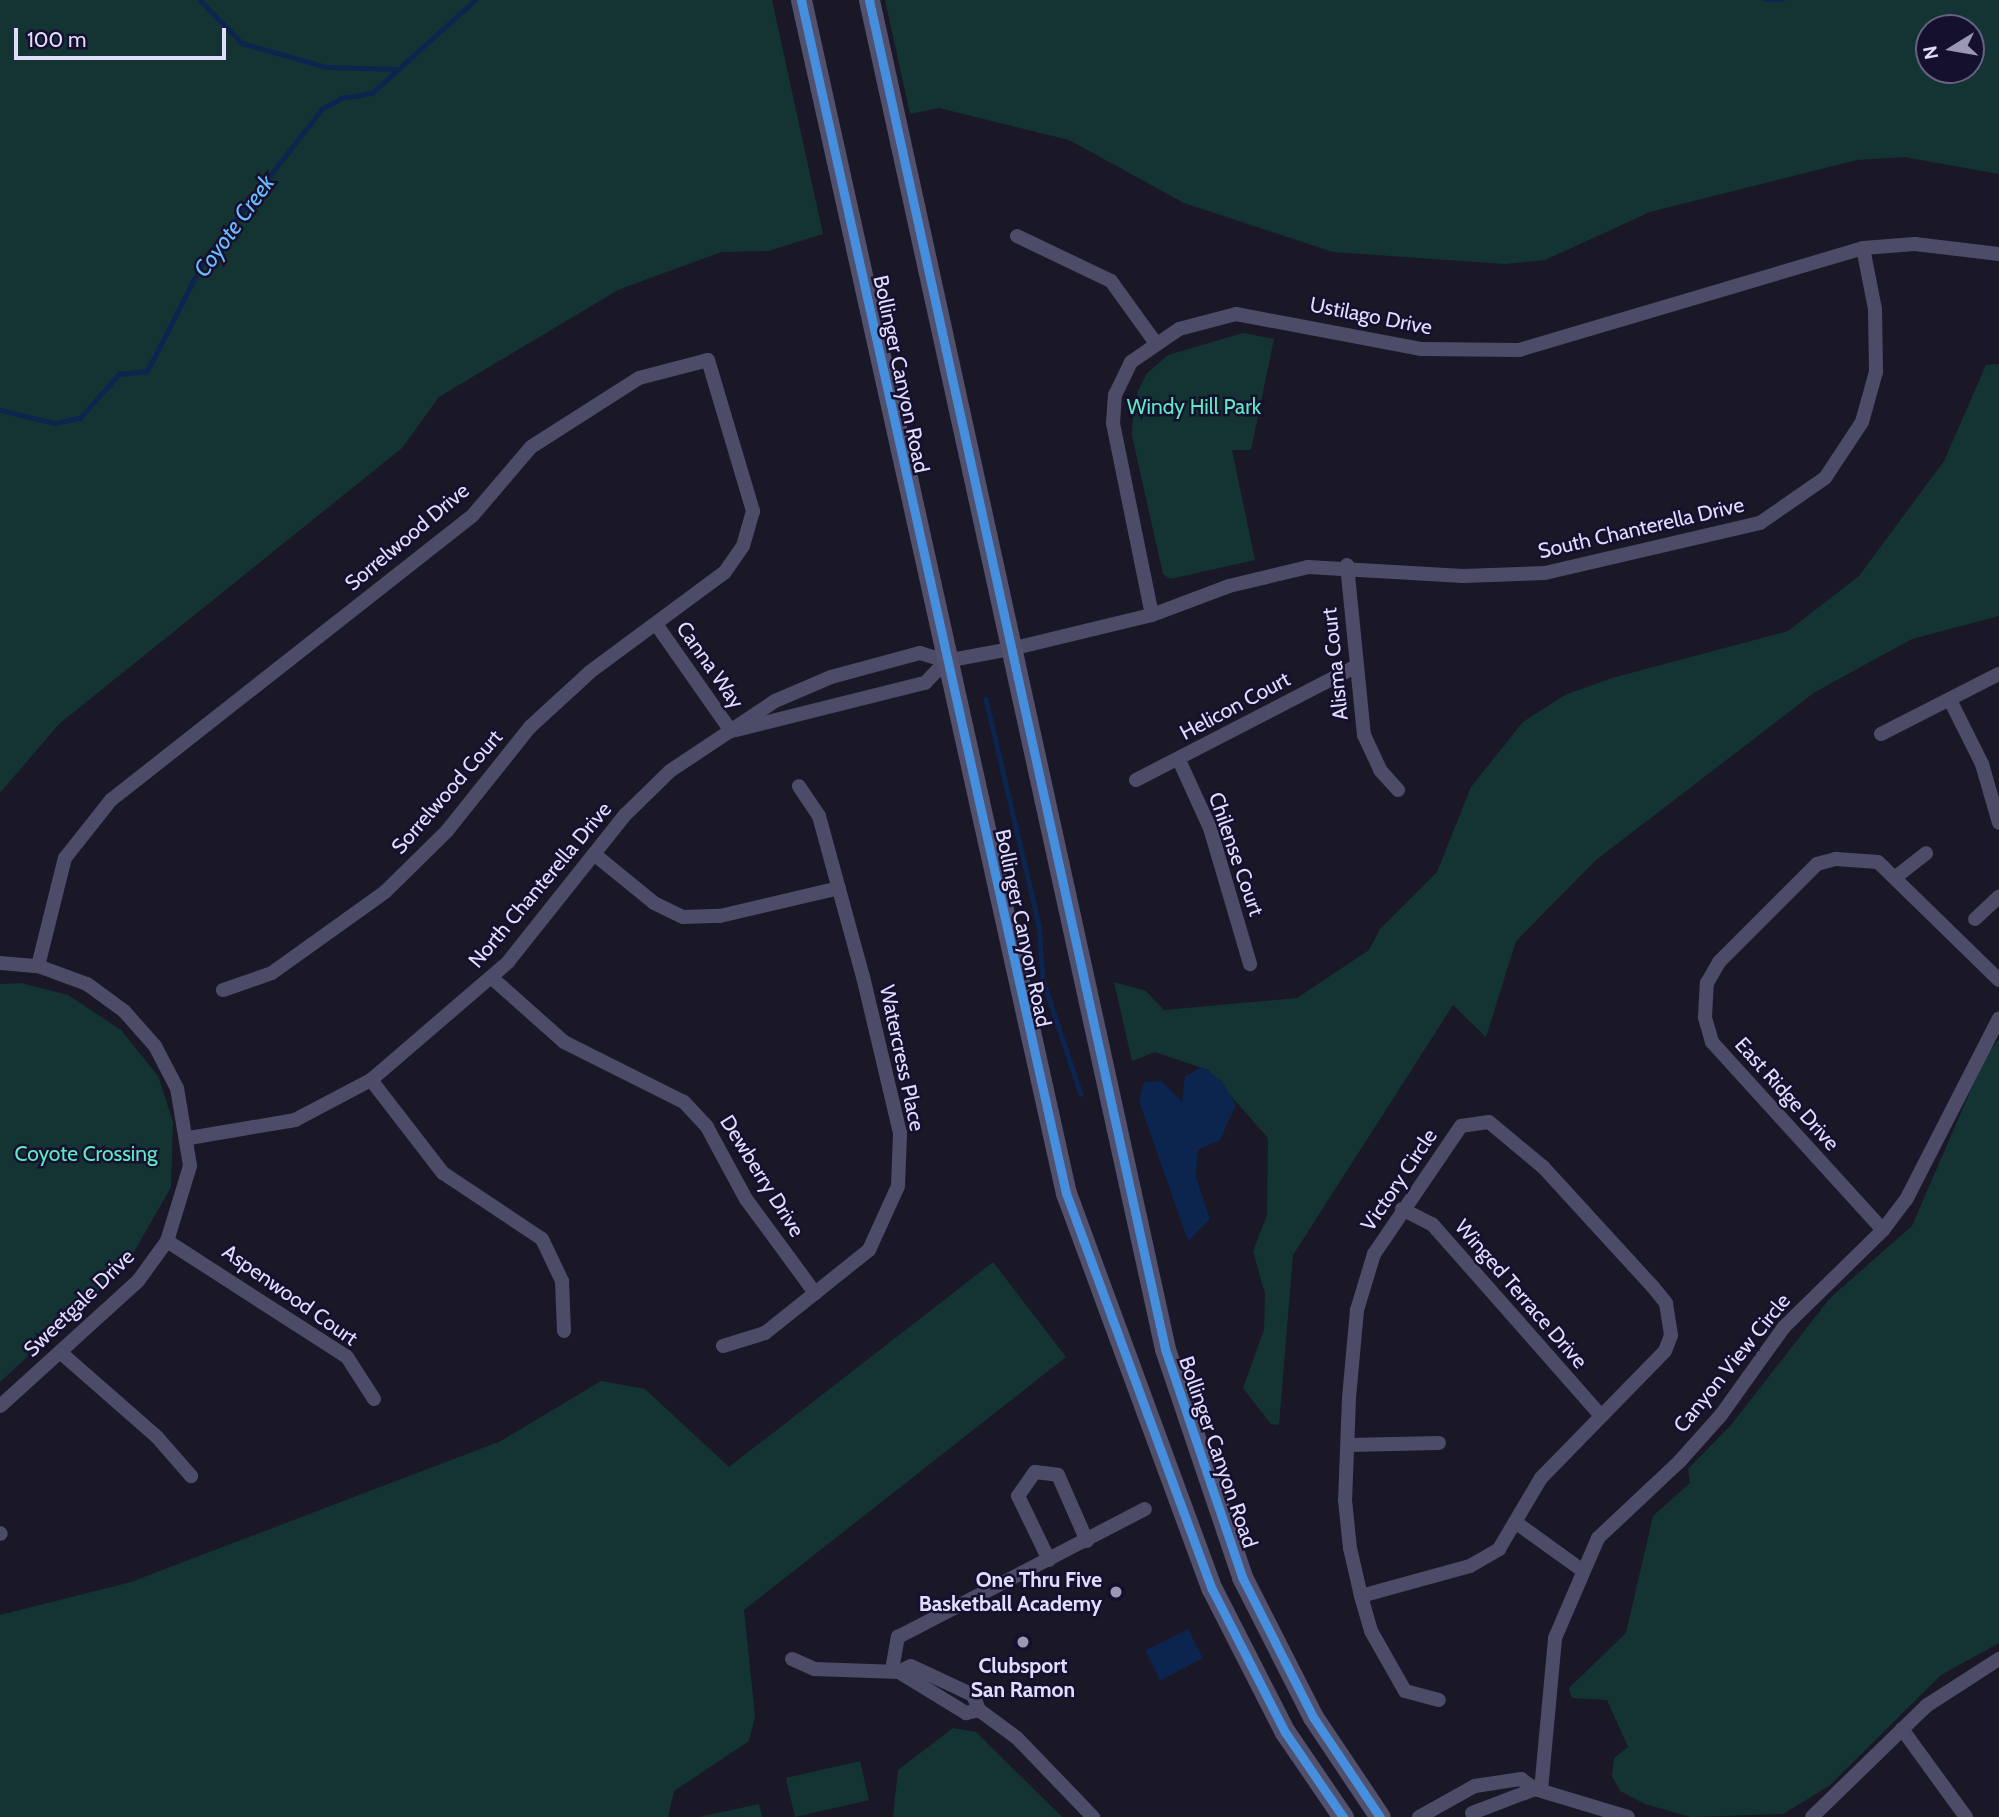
<!DOCTYPE html>
<style>
body{margin:0}
#map{position:relative;width:1999px;height:1817px;overflow:hidden;background:#1a1727;font-family:Cabin,sans-serif}
div>[style]{position:absolute}
[style*='--x']{left:calc(var(--x)*1px);top:calc(var(--y)*1px);width:calc(var(--w)*1px);rotate:calc(var(--a)*1deg)}
.green>*{inset:0;background:#143434;transform-origin:0 0}
.water>*{inset:0;background:#0b254f;transform-origin:0 0}
.stream>*{height:4.5px;margin:-2.25px;padding:0 2.25px;transform-origin:2.25px;border-radius:2.25px;background:#0b254f}
.minor>*{height:14px;margin:-7px;padding:0 7px;transform-origin:7px;border-radius:7px;background:#4d4c68}
.secondary>*{height:21px;margin:-10.5px;padding:0 10.5px;transform-origin:10.5px;border-radius:10.5px;background:#51506d}
.cycleway>*{height:9px;margin:-4.5px;padding:0 4.5px;transform-origin:4.5px;border-radius:4.5px;background:#468fdf}
.dots>*{width:19px;height:19px;translate:-50% -50%;box-sizing:border-box;border:4px solid #15102e;border-radius:50%}
span{translate:-50% -50%;white-space:nowrap;text-align:center;line-height:1.15;-webkit-text-stroke:5px #15102e;paint-order:stroke}
.street-label{font-size:21px;color:#e0ddff}
.park-label{font-size:21px;color:#60e8c4}
.poi-label{font-size:21px;color:#e0ddff;font-weight:700}
.right{translate:-100% -50%;text-align:right}
.water-label{font-size:23px;color:#6bbcff;font-style:italic}
.north{position:absolute;left:1915px;top:14px;width:70px;height:70px;box-sizing:border-box;background:#15102e;border:2px solid #666282;border-radius:50%;rotate:259deg;font-size:19px;font-weight:700;line-height:28px;text-align:center;color:#e0ddff}
.north::after{content:'';display:block;margin:auto;width:24px;height:32px;background:#9b98b3;clip-path:polygon(50% 0,100% 100%,50% 72%,0 100%)}
.scale{position:absolute;left:14px;top:28px;width:212px;height:32px;box-sizing:border-box;border:4px solid #e0ddff;border-top:0;padding-left:9px;font-size:21px;line-height:24px;white-space:nowrap;color:#e0ddff;-webkit-text-stroke:5px #15102e;paint-order:stroke}
</style>
<div id="map">
<div class="green">
<i style="clip-path:polygon(0 0,772px 0,823px 234px,768px 251px,721px 252px,618px 290px,439px 397px,402px 448px,59px 724px,0 793px)"></i>
<i style="clip-path:polygon(evenodd,885px 0,1999px 0,1999px 174px,1904px 157px,1857px 160px,1650px 212px,1545px 260px,1505px 264px,1333px 252px,1184px 203px,1069px 140px,939px 108px,910px 114px,885px 0,1929px 28px,1971px 28px,1971px 70px,1929px 70px,1929px 28px)"></i>
<i style="clip-path:polygon(1243px 333px,1274px 339px,1251px 450px,1232px 450px,1255px 560px,1170px 579px,1163px 574px,1132px 436px,1133px 401px,1147px 373px,1168px 355px)"></i>
<i style="clip-path:polygon(1999px 364px,1999px 616px,1912px 639px,1815px 692px,1596px 860px,1516px 941px,1486px 1037px,1453px 1005px,1293px 1255px,1279px 1425px,1271px 1424px,1243px 1388px,1264px 1330px,1265px 1294px,1253px 1251px,1267px 1215px,1268px 1138px,1208px 1070px,1155px 1052px,1132px 1061px,1114px 982px,1146px 991px,1164px 1010px,1297px 998px,1369px 950px,1380px 929px,1437px 872px,1471px 787px,1523px 722px,1565px 695px,1612px 678px,1788px 631px,1859px 576px,1944px 461px,1986px 365px)"></i>
<i style="clip-path:polygon(21px 983px,68px 995px,121px 1030px,158px 1076px,173px 1122px,171px 1187px,126px 1266px,0 1382px,0 984px)"></i>
<i style="clip-path:polygon(1999px 1039px,1999px 1643px,1941px 1675px,1829px 1786px,1783px 1814px,1691px 1817px,1645px 1804px,1620px 1791px,1612px 1776px,1614px 1758px,1628px 1747px,1607px 1700px,1572px 1698px,1569px 1688px,1626px 1633px,1653px 1516px,1690px 1483px,1688px 1469px,1731px 1425px,1830px 1298px,1912px 1226px,1985px 1057px)"></i>
<i style="clip-path:polygon(993px 1262px,1066px 1357px,744px 1610px,755px 1716px,749px 1741px,674px 1791px,668px 1817px,0 1817px,0 1615px,131px 1582px,501px 1441px,601px 1381px,645px 1389px,729px 1467px)"></i>
<i style="clip-path:polygon(953px 1728px,976px 1732px,1062px 1817px,893px 1817px,898px 1770px)"></i>
<i style="left:860px;top:1761px;width:40px;height:76px;rotate:77deg"></i>
<i style="clip-path:polygon(759px 1804px,762px 1817px,699px 1817px)"></i>
</div>
<div class="water">
<i style="clip-path:polygon(1202px 1067px,1222px 1081px,1236px 1105px,1220px 1140px,1198px 1150px,1196px 1177px,1210px 1219px,1188px 1241px,1139px 1101px,1144px 1082px,1162px 1081px,1182px 1102px,1185px 1076px)"></i>
<i style="left:1188px;top:1629px;width:33px;height:48px;rotate:63deg"></i>
</div>
<div class="stream">
<i style="--x:200;--y:0;--w:60;--a:45.7"></i>
<i style="--x:242;--y:43;--w:88;--a:15.8"></i>
<i style="--x:327;--y:67;--w:68;--a:1.7"></i>
<i style="--x:1765;--y:0;--w:18;--a:0"></i>
<i style="--x:0;--y:410;--w:56;--a:13.5"></i>
<i style="--x:54;--y:423;--w:26;--a:-11"></i>
<i style="--x:80;--y:418;--w:59;--a:-48.4"></i>
<i style="--x:119;--y:374;--w:28;--a:-6"></i>
<i style="--x:147;--y:371;--w:125;--a:-62.8"></i>
<i style="--x:204;--y:260;--w:192;--a:-52"></i>
<i style="--x:322;--y:109;--w:22;--a:-30"></i>
<i style="--x:341;--y:98;--w:31;--a:-9"></i>
<i style="--x:372;--y:93;--w:139;--a:-42.1"></i>
<i style="--x:986;--y:699;--w:232;--a:76.8"></i>
<i style="--x:1039;--y:925;--w:55;--a:85.8"></i>
<i style="--x:1043;--y:980;--w:120;--a:71.6"></i>
</div>
<div class="minor">
<i style="--x:1017;--y:236;--w:104;--a:25.6"></i>
<i style="--x:1111;--y:281;--w:75;--a:54.2"></i>
<i style="--x:1347;--y:565;--w:171;--a:84.3"></i>
<i style="--x:1364;--y:735;--w:38;--a:65"></i>
<i style="--x:1380;--y:770;--w:27;--a:48"></i>
<i style="--x:1152;--y:615;--w:196;--a:-101.5"></i>
<i style="--x:1113;--y:423;--w:28;--a:-86"></i>
<i style="--x:1115;--y:395;--w:37;--a:-64"></i>
<i style="--x:1131;--y:362;--w:58;--a:-34.5"></i>
<i style="--x:1179;--y:329;--w:59;--a:-14.7"></i>
<i style="--x:1236;--y:314;--w:189;--a:10.7"></i>
<i style="--x:1422;--y:349;--w:97;--a:0.6"></i>
<i style="--x:1519;--y:350;--w:359;--a:-16.5"></i>
<i style="--x:1863;--y:248;--w:52;--a:-4.4"></i>
<i style="--x:1915;--y:244;--w:85;--a:6.8"></i>
<i style="--x:656;--y:624;--w:131;--a:55"></i>
<i style="--x:1950;--y:700;--w:72;--a:63.4"></i>
<i style="--x:1982;--y:764;--w:61;--a:73.9"></i>
<i style="--x:736;--y:730;--w:195;--a:-14"></i>
<i style="--x:925;--y:683;--w:30;--a:-46"></i>
<i style="--x:1881;--y:734;--w:132;--a:-27"></i>
<i style="--x:1179;--y:760;--w:75;--a:65.5"></i>
<i style="--x:1210;--y:828;--w:142;--a:73.6"></i>
<i style="--x:1136;--y:780;--w:244;--a:-27.3"></i>
<i style="--x:594;--y:854;--w:77;--a:39.2"></i>
<i style="--x:654;--y:903;--w:32;--a:26"></i>
<i style="--x:683;--y:917;--w:37;--a:-2"></i>
<i style="--x:720;--y:916;--w:122;--a:-13.2"></i>
<i style="--x:1897;--y:876;--w:37;--a:-38"></i>
<i style="--x:1975;--y:919;--w:33;--a:-43"></i>
<i style="--x:0;--y:963;--w:38;--a:5"></i>
<i style="--x:38;--y:966;--w:52;--a:20.2"></i>
<i style="--x:87;--y:984;--w:46;--a:36.1"></i>
<i style="--x:124;--y:1011;--w:47;--a:48.5"></i>
<i style="--x:155;--y:1046;--w:47;--a:62.4"></i>
<i style="--x:177;--y:1088;--w:79;--a:80.5"></i>
<i style="--x:190;--y:1166;--w:78;--a:107"></i>
<i style="--x:167;--y:1241;--w:49;--a:125.9"></i>
<i style="--x:138;--y:1281;--w:186;--a:137.8"></i>
<i style="--x:38;--y:966;--w:111;--a:-76"></i>
<i style="--x:65;--y:858;--w:74;--a:-51.6"></i>
<i style="--x:111;--y:800;--w:461;--a:-38.2"></i>
<i style="--x:473;--y:515;--w:89;--a:-49.5"></i>
<i style="--x:531;--y:447;--w:128;--a:-32.6"></i>
<i style="--x:639;--y:378;--w:71;--a:-14.6"></i>
<i style="--x:708;--y:360;--w:158;--a:73.4"></i>
<i style="--x:753;--y:511;--w:36;--a:106"></i>
<i style="--x:743;--y:546;--w:32;--a:125"></i>
<i style="--x:725;--y:572;--w:168;--a:143.5"></i>
<i style="--x:590;--y:672;--w:81;--a:137.5"></i>
<i style="--x:530;--y:727;--w:133;--a:128.6"></i>
<i style="--x:447;--y:831;--w:87;--a:135.5"></i>
<i style="--x:385;--y:892;--w:139;--a:144.4"></i>
<i style="--x:272;--y:973;--w:52;--a:160.9"></i>
<i style="--x:492;--y:978;--w:96;--a:41.6"></i>
<i style="--x:564;--y:1042;--w:134;--a:26.6"></i>
<i style="--x:684;--y:1102;--w:34;--a:47"></i>
<i style="--x:707;--y:1127;--w:82;--a:61.6"></i>
<i style="--x:746;--y:1199;--w:117;--a:53.7"></i>
<i style="--x:371;--y:1080;--w:118;--a:52.3"></i>
<i style="--x:443;--y:1173;--w:119;--a:33.7"></i>
<i style="--x:542;--y:1239;--w:47;--a:64.5"></i>
<i style="--x:562;--y:1281;--w:50;--a:87.7"></i>
<i style="--x:189;--y:1138;--w:108;--a:-9.6"></i>
<i style="--x:295;--y:1120;--w:86;--a:-27.8"></i>
<i style="--x:371;--y:1080;--w:181;--a:-40.7"></i>
<i style="--x:508;--y:962;--w:188;--a:-51.5"></i>
<i style="--x:625;--y:815;--w:63;--a:-44.4"></i>
<i style="--x:670;--y:771;--w:126;--a:-33.7"></i>
<i style="--x:775;--y:701;--w:61;--a:-23.2"></i>
<i style="--x:831;--y:677;--w:92;--a:-15.1"></i>
<i style="--x:920;--y:653;--w:27;--a:17"></i>
<i style="--x:946;--y:661;--w:66;--a:-10.5"></i>
<i style="--x:1011;--y:649;--w:145;--a:-13.6"></i>
<i style="--x:1152;--y:615;--w:82;--a:-20.6"></i>
<i style="--x:1229;--y:586;--w:81;--a:-13.5"></i>
<i style="--x:1308;--y:567;--w:155;--a:3.3"></i>
<i style="--x:1463;--y:576;--w:82;--a:-2.1"></i>
<i style="--x:1545;--y:573;--w:221;--a:-13.1"></i>
<i style="--x:1760;--y:523;--w:79;--a:-34.7"></i>
<i style="--x:1825;--y:478;--w:67;--a:-56.5"></i>
<i style="--x:1862;--y:422;--w:52;--a:-74.4"></i>
<i style="--x:1876;--y:372;--w:63;--a:-90.9"></i>
<i style="--x:1875;--y:309;--w:62;--a:-101.1"></i>
<i style="--x:1402;--y:1209;--w:34;--a:27"></i>
<i style="--x:1432;--y:1224;--w:256;--a:48.6"></i>
<i style="--x:1883;--y:1230;--w:254;--a:-132.3"></i>
<i style="--x:1712;--y:1042;--w:26;--a:-106"></i>
<i style="--x:1705;--y:1017;--w:34;--a:-87"></i>
<i style="--x:1707;--y:983;--w:24;--a:-60"></i>
<i style="--x:1719;--y:962;--w:139;--a:-45"></i>
<i style="--x:1817;--y:864;--w:20;--a:-15"></i>
<i style="--x:1836;--y:859;--w:42;--a:4.1"></i>
<i style="--x:1878;--y:862;--w:169;--a:44.3"></i>
<i style="--x:167;--y:1241;--w:214;--a:32.8"></i>
<i style="--x:347;--y:1357;--w:50;--a:57.3"></i>
<i style="--x:723;--y:1346;--w:44;--a:-17.2"></i>
<i style="--x:765;--y:1333;--w:133;--a:-38.6"></i>
<i style="--x:869;--y:1250;--w:70;--a:-65.6"></i>
<i style="--x:898;--y:1186;--w:53;--a:-87.8"></i>
<i style="--x:900;--y:1133;--w:160;--a:-103.3"></i>
<i style="--x:863;--y:977;--w:167;--a:-105.3"></i>
<i style="--x:819;--y:816;--w:36;--a:-124"></i>
<i style="--x:60;--y:1352;--w:129;--a:41.2"></i>
<i style="--x:157;--y:1437;--w:52;--a:48.9"></i>
<i style="--x:1348;--y:1445;--w:91;--a:-1.3"></i>
<i style="--x:1518;--y:1524;--w:75;--a:35.8"></i>
<i style="--x:0;--y:1533;--w:1;--a:45"></i>
<i style="--x:1049;--y:1560;--w:71;--a:-115.8"></i>
<i style="--x:1018;--y:1496;--w:29;--a:-55"></i>
<i style="--x:1035;--y:1472;--w:23;--a:7"></i>
<i style="--x:1058;--y:1475;--w:72;--a:66.3"></i>
<i style="--x:1361;--y:1596;--w:113;--a:-15.4"></i>
<i style="--x:1470;--y:1566;--w:34;--a:-30"></i>
<i style="--x:1499;--y:1549;--w:82;--a:-59.4"></i>
<i style="--x:1541;--y:1478;--w:177;--a:-45.7"></i>
<i style="--x:1665;--y:1351;--w:17;--a:-69"></i>
<i style="--x:1671;--y:1335;--w:32;--a:-99"></i>
<i style="--x:1666;--y:1303;--w:21;--a:-129"></i>
<i style="--x:1653;--y:1287;--w:163;--a:-132.5"></i>
<i style="--x:1543;--y:1167;--w:70;--a:-140.2"></i>
<i style="--x:1489;--y:1122;--w:28;--a:172"></i>
<i style="--x:1461;--y:1126;--w:155;--a:124.2"></i>
<i style="--x:1374;--y:1254;--w:59;--a:106.9"></i>
<i style="--x:1357;--y:1310;--w:88;--a:95.2"></i>
<i style="--x:1349;--y:1398;--w:102;--a:92.2"></i>
<i style="--x:1345;--y:1500;--w:48;--a:84.1"></i>
<i style="--x:1350;--y:1548;--w:49;--a:77.1"></i>
<i style="--x:1361;--y:1596;--w:36;--a:74"></i>
<i style="--x:1371;--y:1631;--w:69;--a:60.5"></i>
<i style="--x:1405;--y:1691;--w:35;--a:15"></i>
<i style="--x:792;--y:1659;--w:24;--a:24"></i>
<i style="--x:814;--y:1669;--w:85;--a:2"></i>
<i style="--x:899;--y:1672;--w:13;--a:-27"></i>
<i style="--x:911;--y:1666;--w:68;--a:25.1"></i>
<i style="--x:973;--y:1695;--w:16;--a:68"></i>
<i style="--x:979;--y:1710;--w:47;--a:36.4"></i>
<i style="--x:1017;--y:1738;--w:110;--a:46.1"></i>
<i style="--x:892;--y:1670;--w:34;--a:-80"></i>
<i style="--x:898;--y:1637;--w:278;--a:-27.4"></i>
<i style="--x:899;--y:1672;--w:79;--a:31.5"></i>
<i style="--x:966;--y:1713;--w:13;--a:-13"></i>
<i style="--x:1902;--y:1729;--w:109;--a:54"></i>
<i style="--x:1541;--y:1790;--w:153;--a:-84.7"></i>
<i style="--x:1555;--y:1638;--w:109;--a:-66.7"></i>
<i style="--x:1598;--y:1538;--w:111;--a:-43.2"></i>
<i style="--x:1679;--y:1462;--w:63;--a:-48.2"></i>
<i style="--x:1721;--y:1415;--w:108;--a:-54.4"></i>
<i style="--x:1784;--y:1327;--w:139;--a:-44.4"></i>
<i style="--x:1883;--y:1230;--w:38;--a:-53"></i>
<i style="--x:1906;--y:1200;--w:204;--a:-62.9"></i>
<i style="--x:1472;--y:1813;--w:67;--a:-20.9"></i>
<i style="--x:1419;--y:1817;--w:64;--a:-29"></i>
<i style="--x:1475;--y:1786;--w:47;--a:-8.7"></i>
<i style="--x:1521;--y:1779;--w:17;--a:36"></i>
<i style="--x:1535;--y:1789;--w:97;--a:16.8"></i>
<i style="--x:1812;--y:1817;--w:159;--a:-44.2"></i>
<i style="--x:1926;--y:1706;--w:87;--a:-32.8"></i>
</div>
<div class="secondary">
<i style="--x:801;--y:0;--w:1222;--a:77.48"></i>
<i style="--x:1066;--y:1193;--w:422;--a:69.8"></i>
<i style="--x:1212;--y:1589;--w:161;--a:63"></i>
<i style="--x:1285;--y:1732;--w:103;--a:55.7"></i>
<i style="--x:869;--y:0;--w:1381;--a:77.62"></i>
<i style="--x:1165;--y:1349;--w:241;--a:71.3"></i>
<i style="--x:1242;--y:1577;--w:157;--a:63.1"></i>
<i style="--x:1313;--y:1717;--w:120;--a:56.2"></i>
</div>
<div class="cycleway">
<i style="--x:801;--y:0;--w:1222;--a:77.48"></i>
<i style="--x:1066;--y:1193;--w:422;--a:69.8"></i>
<i style="--x:1212;--y:1589;--w:161;--a:63"></i>
<i style="--x:1285;--y:1732;--w:103;--a:55.7"></i>
<i style="--x:869;--y:0;--w:1381;--a:77.62"></i>
<i style="--x:1165;--y:1349;--w:241;--a:71.3"></i>
<i style="--x:1242;--y:1577;--w:157;--a:63.1"></i>
<i style="--x:1313;--y:1717;--w:120;--a:56.2"></i>
</div>
<div class="dots">
<i style="left:1116px;top:1592px;background:#9b98b3"></i>
<i style="left:1023px;top:1642px;background:#9b98b3"></i>
</div>
<div class="street-label">
<span style="left:1371px;top:316px;rotate:11deg">Ustilago Drive</span>
<span style="left:901px;top:374px;rotate:78deg">Bollinger Canyon Road</span>
<span style="left:1641px;top:528px;rotate:-13deg">South Chanterella Drive</span>
<span style="left:407px;top:537px;rotate:-40deg">Sorrelwood Drive</span>
<span style="left:1335px;top:664px;rotate:-96deg">Alisma Court</span>
<span style="left:710px;top:665px;rotate:55deg">Canna Way</span>
<span style="left:1235px;top:706px;rotate:-28deg">Helicon Court</span>
<span style="left:447px;top:792px;rotate:-49deg">Sorrelwood Court</span>
<span style="left:1236px;top:854px;rotate:71deg">Chilense Court</span>
<span style="left:540px;top:885px;rotate:-50deg">North Chanterella Drive</span>
<span style="left:1023px;top:928px;rotate:78deg">Bollinger Canyon Road</span>
<span style="left:902px;top:1058px;rotate:78deg">Watercress Place</span>
<span style="left:1787px;top:1094px;rotate:48deg">East Ridge Drive</span>
<span style="left:762px;top:1176px;rotate:58deg">Dewberry Drive</span>
<span style="left:1399px;top:1180px;rotate:-56deg">Victory Circle</span>
<span style="left:1521px;top:1294px;rotate:49deg">Winged Terrace Drive</span>
<span style="left:290px;top:1295px;rotate:35deg">Aspenwood Court</span>
<span style="left:79px;top:1303px;rotate:-44deg">Sweetgale Drive</span>
<span style="left:1732px;top:1363px;rotate:-51deg">Canyon View Circle</span>
<span style="left:1218px;top:1452px;rotate:71deg">Bollinger Canyon Road</span>
</div>
<div class="park-label">
<span style="left:1194px;top:407px">Windy Hill Park</span>
<span style="left:86px;top:1154px">Coyote Crossing</span>
</div>
<div class="poi-label">
<span class="right" style="left:1102px;top:1592px">One Thru Five<br>Basketball Academy</span>
<span style="left:1023px;top:1678px">Clubsport<br>San Ramon</span>
</div>
<div class="water-label">
<span style="left:234px;top:226px;rotate:-54deg">Coyote Creek</span>
</div>
<div class="north">N</div>
<div class="scale">100 m</div>
</div>
